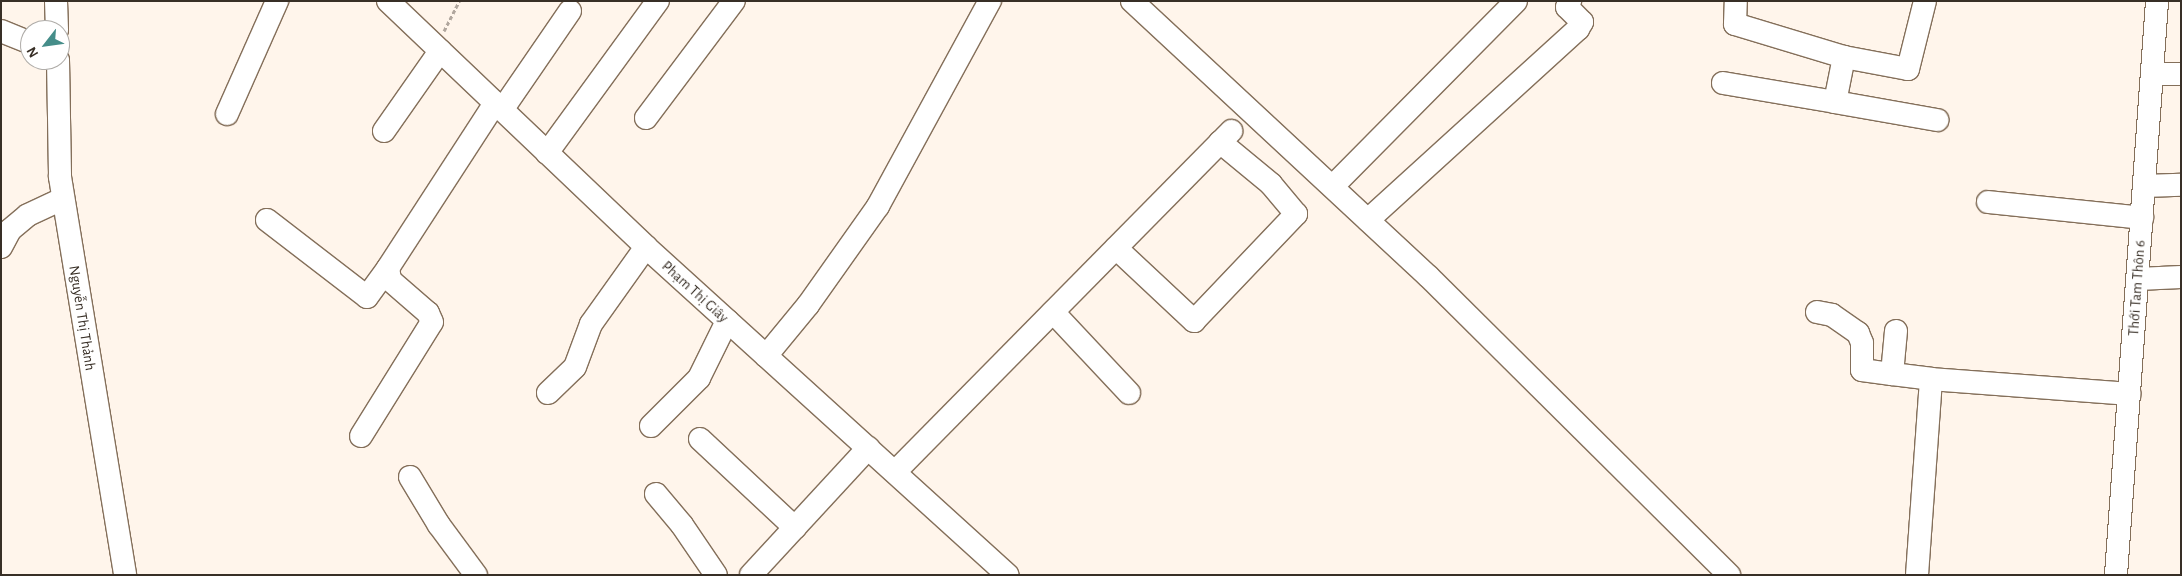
<!DOCTYPE html>
<meta charset="utf-8">
<style>
body{margin:0}
#map{position:relative;width:2182px;height:576px;overflow:hidden;background:#fff5eb;font-family:"Alegreya Sans",sans-serif}
div>[style]{position:absolute}
[style*='--x']{left:calc(var(--x)*1px);top:calc(var(--y)*1px);width:calc(var(--w)*1px);rotate:calc(var(--a)*1deg)}
.path>*{height:3px;margin-top:-1.5px;transform-origin:0;background:repeating-linear-gradient(90deg,#b1a79e 0 4px,transparent 0 6.5px)}
.roads{filter:drop-shadow(1px 0 #846f5a) drop-shadow(-1px 0 #846f5a) drop-shadow(0 1px #846f5a) drop-shadow(0 -1px #846f5a)}
.minor>*{height:22px;margin:-11px;padding:0 11px;transform-origin:11px;border-radius:11px;background:#fff}
span{translate:-50% -50%;white-space:nowrap;text-align:center;line-height:1.15;-webkit-text-stroke:5px #fff;paint-order:stroke}
.street-label{font-size:15px;color:#382f26}
.frame{position:absolute;inset:0;border:2px solid #382f26;pointer-events:none}
.north{position:absolute;left:20px;top:20px;width:50px;height:50px;box-sizing:border-box;background:#fff;border:1px solid #afaca8;border-radius:50%;rotate:240deg;font-size:14px;font-weight:700;line-height:20px;text-align:center;color:#382f26}
.north::after{content:'';display:block;margin:auto;width:18px;height:22px;background:#458d89;clip-path:polygon(50% 0,100% 100%,50% 72%,0 100%)}
</style>
<div id="map">
<div class="path">
<i style="--x:444;--y:31;--w:34;--a:-63"></i>
</div>
<div class="roads">
<div class="minor">
<i style="--x:56;--y:1;--w:29;--a:88"></i>
<i style="--x:388;--y:1;--w:356;--a:43.6"></i>
<i style="--x:646;--y:247;--w:488;--a:42.2"></i>
<i style="--x:1132;--y:1;--w:405;--a:42.9"></i>
<i style="--x:1429;--y:277;--w:423;--a:44.8"></i>
<i style="--x:1;--y:31;--w:31;--a:22"></i>
<i style="--x:1844;--y:57;--w:65;--a:10.6"></i>
<i style="--x:1908;--y:69;--w:70;--a:-76"></i>
<i style="--x:58;--y:60;--w:117;--a:89"></i>
<i style="--x:60;--y:177;--w:403;--a:80.7"></i>
<i style="--x:2152;--y:74;--w:29;--a:0"></i>
<i style="--x:1723;--y:83;--w:114;--a:9.6"></i>
<i style="--x:1835;--y:102;--w:46;--a:-78.7"></i>
<i style="--x:1844;--y:57;--w:114;--a:-163.2"></i>
<i style="--x:1735;--y:24;--w:23;--a:-88"></i>
<i style="--x:1835;--y:102;--w:104;--a:10"></i>
<i style="--x:502;--y:110;--w:120;--a:-55.5"></i>
<i style="--x:227;--y:114;--w:124;--a:-66.1"></i>
<i style="--x:646;--y:118;--w:146;--a:-53.1"></i>
<i style="--x:384;--y:131;--w:98;--a:-55"></i>
<i style="--x:547;--y:153;--w:188;--a:-53.9"></i>
<i style="--x:1333;--y:186;--w:260;--a:-45.3"></i>
<i style="--x:2144;--y:186;--w:37;--a:-2"></i>
<i style="--x:1988;--y:202;--w:155;--a:5.9"></i>
<i style="--x:267;--y:220;--w:126;--a:37.6"></i>
<i style="--x:367;--y:297;--w:36;--a:-54"></i>
<i style="--x:1368;--y:220;--w:284;--a:-42.3"></i>
<i style="--x:1578;--y:29;--w:8;--a:-60"></i>
<i style="--x:1582;--y:22;--w:21;--a:-135"></i>
<i style="--x:1567;--y:7;--w:7;--a:-63"></i>
<i style="--x:1;--y:247;--w:19;--a:-62"></i>
<i style="--x:10;--y:230;--w:23;--a:-40"></i>
<i style="--x:28;--y:215;--w:38;--a:-25"></i>
<i style="--x:1116;--y:248;--w:107;--a:43.1"></i>
<i style="--x:1194;--y:321;--w:148;--a:-46.4"></i>
<i style="--x:1296;--y:214;--w:39;--a:-130"></i>
<i style="--x:1271;--y:184;--w:66;--a:-140.5"></i>
<i style="--x:2138;--y:279;--w:43;--a:-2.7"></i>
<i style="--x:1053;--y:312;--w:111;--a:46.8"></i>
<i style="--x:1817;--y:312;--w:15;--a:11"></i>
<i style="--x:1832;--y:315;--w:32;--a:35"></i>
<i style="--x:1858;--y:333;--w:11;--a:68"></i>
<i style="--x:1862;--y:343;--w:27;--a:90"></i>
<i style="--x:1862;--y:370;--w:30;--a:8"></i>
<i style="--x:1896;--y:331;--w:43;--a:95.3"></i>
<i style="--x:1892;--y:374;--w:39;--a:7"></i>
<i style="--x:766;--y:356;--w:66;--a:-50.5"></i>
<i style="--x:808;--y:305;--w:121;--a:-54.7"></i>
<i style="--x:878;--y:206;--w:234;--a:-61.4"></i>
<i style="--x:548;--y:393;--w:37;--a:-44"></i>
<i style="--x:575;--y:367;--w:46;--a:-69.6"></i>
<i style="--x:591;--y:324;--w:95;--a:-54.5"></i>
<i style="--x:651;--y:426;--w:68;--a:-45"></i>
<i style="--x:699;--y:378;--w:64;--a:-63.8"></i>
<i style="--x:361;--y:436;--w:134;--a:-58.1"></i>
<i style="--x:432;--y:322;--w:10;--a:-114"></i>
<i style="--x:428;--y:313;--w:50;--a:-139"></i>
<i style="--x:390;--y:280;--w:12;--a:-99"></i>
<i style="--x:388;--y:268;--w:197;--a:-57"></i>
<i style="--x:700;--y:439;--w:130;--a:43.1"></i>
<i style="--x:895;--y:472;--w:479;--a:-45.4"></i>
<i style="--x:410;--y:477;--w:56;--a:58.9"></i>
<i style="--x:439;--y:525;--w:62;--a:53.5"></i>
<i style="--x:656;--y:494;--w:40;--a:50"></i>
<i style="--x:682;--y:525;--w:60;--a:55.8"></i>
<i style="--x:751;--y:575;--w:173;--a:-47.3"></i>
<i style="--x:1917;--y:575;--w:196;--a:-85.9"></i>
<i style="--x:1931;--y:379;--w:199;--a:4.3"></i>
<i style="--x:2116;--y:575;--w:575;--a:-85.91"></i>
</div>
</div>
<div class="street-label">
<span style="left:2137px;top:288px;rotate:-86deg">Thới Tam Thôn 6</span>
<span style="left:695px;top:292px;rotate:42deg">Phạm Thị Giây</span>
<span style="left:82px;top:318px;rotate:81deg">Nguyễn Thị Thảnh</span>
</div>
<div class="frame"></div>
<div class="north">N</div>
</div>
